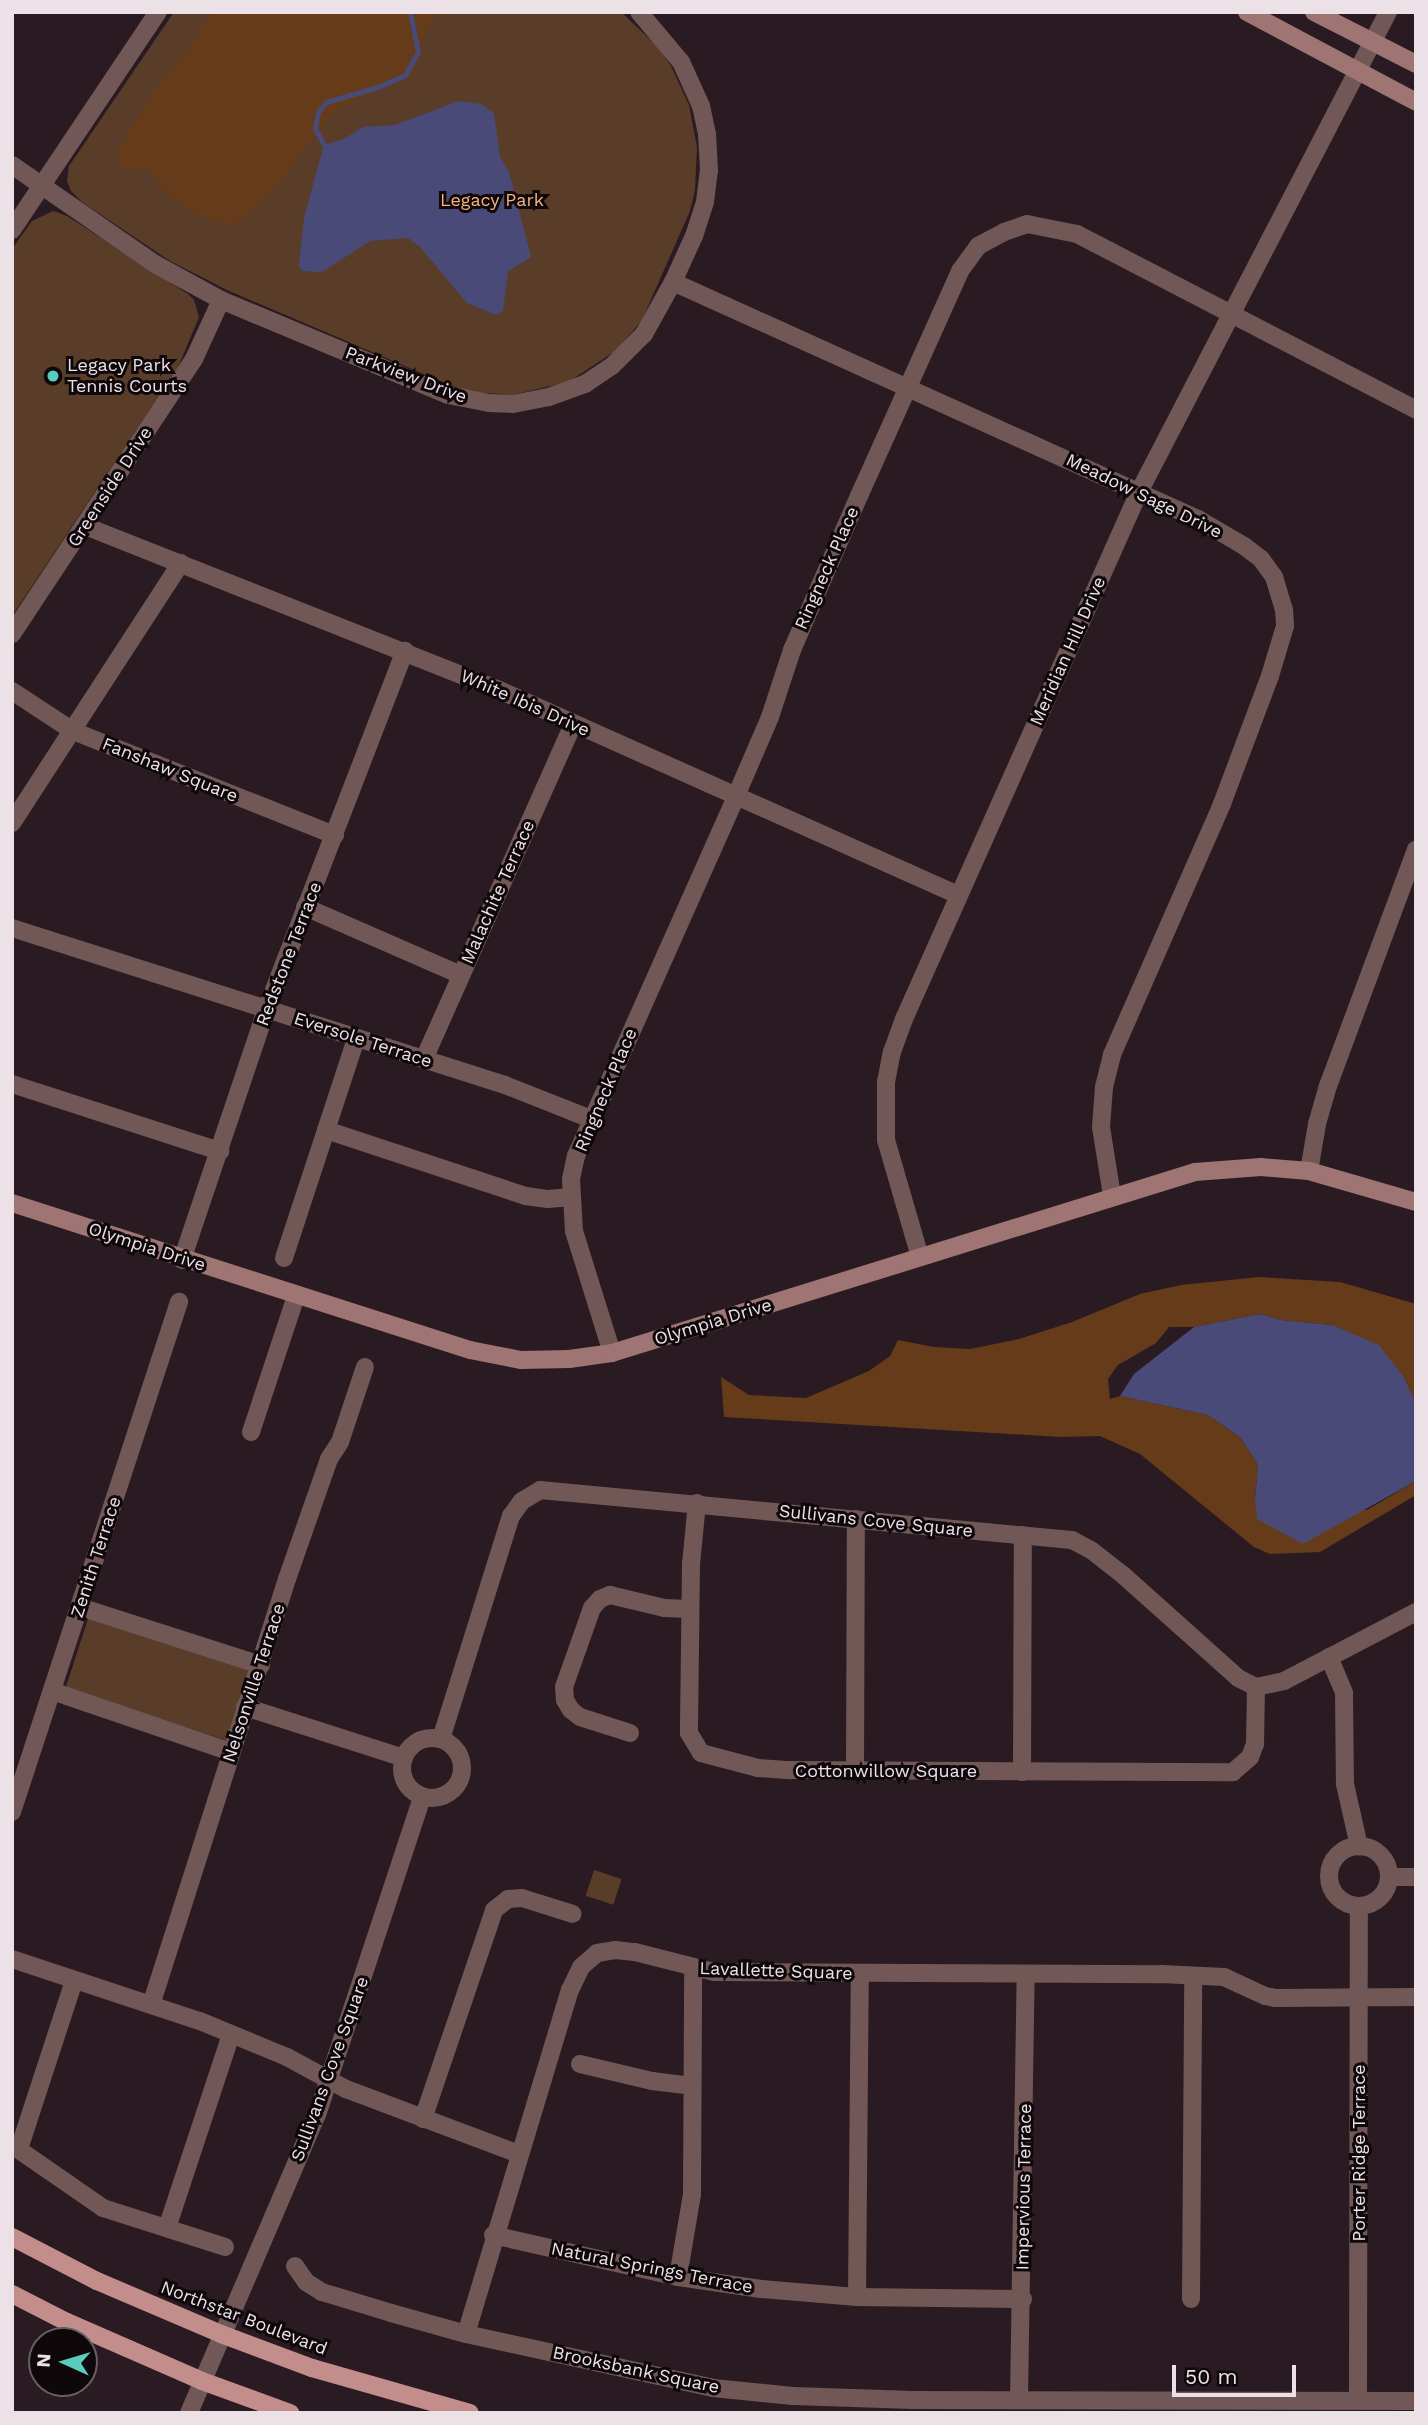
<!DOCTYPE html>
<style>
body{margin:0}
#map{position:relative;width:1428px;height:2425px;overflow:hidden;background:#2a1b22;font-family:"Work Sans",sans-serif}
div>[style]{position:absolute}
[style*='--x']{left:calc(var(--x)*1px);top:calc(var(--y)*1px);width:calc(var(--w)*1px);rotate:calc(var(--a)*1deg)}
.green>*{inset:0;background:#5a3d29;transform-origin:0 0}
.forest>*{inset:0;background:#663b19}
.water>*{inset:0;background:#4a4a79}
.stream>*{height:5px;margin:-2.5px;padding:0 2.5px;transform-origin:2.5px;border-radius:2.5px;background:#4a4a79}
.street>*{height:18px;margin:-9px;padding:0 9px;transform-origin:9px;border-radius:9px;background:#715755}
.street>.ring{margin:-9px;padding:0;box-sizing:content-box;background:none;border:18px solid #715755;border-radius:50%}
.secondary>*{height:18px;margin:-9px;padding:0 9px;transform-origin:9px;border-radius:9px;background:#9e7573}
.primary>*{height:18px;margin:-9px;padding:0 9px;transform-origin:9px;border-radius:9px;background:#c28d8a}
.dots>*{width:19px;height:19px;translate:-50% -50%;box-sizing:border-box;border:4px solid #0e080b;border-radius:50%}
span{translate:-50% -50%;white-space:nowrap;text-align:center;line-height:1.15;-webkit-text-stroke:6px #0e080b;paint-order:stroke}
.park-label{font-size:18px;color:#fab27f}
.poi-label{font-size:18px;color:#ece1e6}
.left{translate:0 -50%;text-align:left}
.street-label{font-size:18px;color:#ece1e6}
.frame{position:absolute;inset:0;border:14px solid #ece1e6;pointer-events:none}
.north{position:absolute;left:28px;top:2327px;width:70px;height:70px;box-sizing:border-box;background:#0e080b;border:2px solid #675f63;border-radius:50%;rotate:274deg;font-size:19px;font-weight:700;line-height:28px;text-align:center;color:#ece1e6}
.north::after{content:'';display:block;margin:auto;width:24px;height:32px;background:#59cebe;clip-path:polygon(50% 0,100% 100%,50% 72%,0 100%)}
.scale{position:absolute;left:1172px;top:2365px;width:124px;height:32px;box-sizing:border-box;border:4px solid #ece1e6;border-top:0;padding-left:9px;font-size:21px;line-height:24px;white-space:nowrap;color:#ece1e6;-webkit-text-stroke:5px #0e080b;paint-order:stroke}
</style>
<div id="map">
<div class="green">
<i style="clip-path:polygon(174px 12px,621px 12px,659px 48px,671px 66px,689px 105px,697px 147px,695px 190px,690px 211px,642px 320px,617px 350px,568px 382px,512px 395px,473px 392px,454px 387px,227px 290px,170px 261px,82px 202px,71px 191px,67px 181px,69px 166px)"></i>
<i style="clip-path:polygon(53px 211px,67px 216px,188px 294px,194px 300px,199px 317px,178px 367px,12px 616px,12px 249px,32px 221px)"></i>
<i style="left:89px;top:1616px;width:174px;height:76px;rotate:18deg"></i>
<i style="left:594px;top:1870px;width:29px;height:27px;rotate:18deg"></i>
</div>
<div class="forest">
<i style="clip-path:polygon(210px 12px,440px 12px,425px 33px,416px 67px,403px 79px,336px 109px,275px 187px,250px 212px,230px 226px,185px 209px,162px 188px,151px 171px,117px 165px,119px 151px,148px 99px,193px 43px)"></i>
<i style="clip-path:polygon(1259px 1277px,1340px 1282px,1416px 1304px,1416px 1404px,1405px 1379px,1332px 1325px,1281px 1320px,1260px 1314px,1194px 1327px,1169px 1327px,1156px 1343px,1118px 1365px,1108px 1379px,1110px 1399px,1120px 1396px,1208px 1415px,1241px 1438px,1258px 1465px,1255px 1499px,1367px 1510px,1416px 1481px,1416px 1495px,1320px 1552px,1270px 1554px,1254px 1547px,1140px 1454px,1100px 1436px,1061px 1437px,724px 1417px,721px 1377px,749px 1395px,806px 1398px,869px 1371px,890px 1356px,898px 1340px,934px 1347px,970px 1349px,1019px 1339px,1072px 1322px,1140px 1294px,1181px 1285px)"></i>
</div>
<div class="water">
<i style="clip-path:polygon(459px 101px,481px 104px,494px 113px,500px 157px,509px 172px,531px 257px,508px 271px,503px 311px,496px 315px,467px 303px,420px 247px,408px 238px,370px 241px,322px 272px,302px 271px,299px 265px,304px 218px,324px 145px,344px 139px,363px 127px,395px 125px)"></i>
<i style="clip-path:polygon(1260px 1314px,1281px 1320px,1332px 1325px,1379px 1345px,1405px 1379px,1416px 1404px,1416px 1481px,1303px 1544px,1257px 1519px,1255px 1499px,1258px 1465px,1241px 1438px,1208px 1415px,1120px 1396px,1134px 1374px,1194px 1327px)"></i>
</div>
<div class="stream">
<i style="--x:324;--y:145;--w:18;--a:-119"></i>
<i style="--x:315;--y:129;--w:17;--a:-80"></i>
<i style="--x:318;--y:112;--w:13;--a:-51"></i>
<i style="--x:326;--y:102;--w:54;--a:-16.1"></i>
<i style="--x:378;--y:87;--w:30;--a:-24"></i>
<i style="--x:405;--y:75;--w:26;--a:-61"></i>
<i style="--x:418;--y:52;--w:41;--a:-101.3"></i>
</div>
<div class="street">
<i style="--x:12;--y:165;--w:174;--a:34.7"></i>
<i style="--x:155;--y:264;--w:75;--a:28.6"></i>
<i style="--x:221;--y:300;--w:246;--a:22.7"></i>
<i style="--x:448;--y:395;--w:42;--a:11"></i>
<i style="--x:489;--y:403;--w:24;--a:2"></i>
<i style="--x:513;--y:404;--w:37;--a:-11"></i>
<i style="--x:549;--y:397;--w:38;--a:-20"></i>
<i style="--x:585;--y:384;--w:32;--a:-34"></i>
<i style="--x:612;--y:366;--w:45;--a:-45"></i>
<i style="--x:644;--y:334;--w:60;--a:-60.9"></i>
<i style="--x:673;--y:282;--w:51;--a:-65.5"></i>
<i style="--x:694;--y:236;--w:36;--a:-72"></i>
<i style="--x:705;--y:202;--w:31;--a:-83"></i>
<i style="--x:709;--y:171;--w:37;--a:-93"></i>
<i style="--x:707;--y:134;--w:29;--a:-102"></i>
<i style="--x:701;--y:106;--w:48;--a:-114.4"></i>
<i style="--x:681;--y:62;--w:65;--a:-130"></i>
<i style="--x:12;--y:230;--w:262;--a:-56.2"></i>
<i style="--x:673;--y:282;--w:576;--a:24.3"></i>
<i style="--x:1198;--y:519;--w:53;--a:30.4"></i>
<i style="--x:1244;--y:546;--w:21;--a:37"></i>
<i style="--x:1261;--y:559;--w:22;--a:54"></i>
<i style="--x:1274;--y:577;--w:34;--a:73"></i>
<i style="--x:1284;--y:610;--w:16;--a:86"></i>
<i style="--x:1285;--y:626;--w:52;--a:106.7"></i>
<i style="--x:1270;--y:676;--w:137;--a:110.6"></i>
<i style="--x:1222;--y:804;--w:274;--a:113.7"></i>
<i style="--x:1112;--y:1055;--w:33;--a:104"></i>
<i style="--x:1104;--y:1087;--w:40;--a:94.3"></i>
<i style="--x:1101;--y:1127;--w:70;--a:80.9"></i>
<i style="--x:85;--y:526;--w:443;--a:21.6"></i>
<i style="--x:497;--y:689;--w:505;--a:24.08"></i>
<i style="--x:12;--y:634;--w:330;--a:-56.5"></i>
<i style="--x:194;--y:359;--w:65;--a:-65.4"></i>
<i style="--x:12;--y:691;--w:73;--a:33.3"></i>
<i style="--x:73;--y:731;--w:282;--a:21.7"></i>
<i style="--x:12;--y:823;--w:310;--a:-57"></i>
<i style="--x:305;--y:907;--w:170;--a:23.6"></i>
<i style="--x:12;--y:928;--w:517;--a:17.66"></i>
<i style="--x:505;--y:1085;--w:92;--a:21.6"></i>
<i style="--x:424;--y:1059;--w:366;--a:-66"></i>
<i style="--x:12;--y:1084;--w:219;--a:17.9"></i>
<i style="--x:326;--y:1130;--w:211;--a:18.3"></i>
<i style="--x:526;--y:1196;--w:22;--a:8"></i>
<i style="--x:548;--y:1199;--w:23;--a:-5"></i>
<i style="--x:1309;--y:1171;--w:48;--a:-80.3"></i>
<i style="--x:1317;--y:1124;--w:40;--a:-74"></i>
<i style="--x:1328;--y:1086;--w:252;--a:-69.6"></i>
<i style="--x:920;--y:1257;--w:122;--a:-106.2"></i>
<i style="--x:886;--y:1140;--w:58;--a:-90"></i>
<i style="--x:886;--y:1082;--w:31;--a:-79"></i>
<i style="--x:892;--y:1052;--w:35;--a:-70"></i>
<i style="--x:904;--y:1019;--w:577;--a:-65.97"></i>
<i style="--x:1139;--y:492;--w:541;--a:-62.58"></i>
<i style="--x:284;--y:1258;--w:231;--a:-71.8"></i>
<i style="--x:182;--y:1260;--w:266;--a:-71.4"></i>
<i style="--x:267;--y:1008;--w:383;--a:-68.9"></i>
<i style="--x:612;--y:1353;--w:128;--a:-107.3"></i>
<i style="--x:574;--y:1231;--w:52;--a:-93.3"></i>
<i style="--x:571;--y:1179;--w:24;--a:-78"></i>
<i style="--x:576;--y:1156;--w:394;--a:-66"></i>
<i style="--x:736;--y:796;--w:86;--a:-66.7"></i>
<i style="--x:770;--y:717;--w:71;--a:-71.8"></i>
<i style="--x:792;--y:650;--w:168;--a:-66.5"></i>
<i style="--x:859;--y:496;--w:247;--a:-65.8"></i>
<i style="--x:960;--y:271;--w:31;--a:-54"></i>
<i style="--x:978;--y:246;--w:30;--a:-28"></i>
<i style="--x:1004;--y:232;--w:24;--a:-19"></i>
<i style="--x:1027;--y:224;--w:51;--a:11.3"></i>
<i style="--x:1077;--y:234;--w:382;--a:27.4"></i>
<i style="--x:251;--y:1432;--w:143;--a:-71.7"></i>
<i style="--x:697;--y:1503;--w:61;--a:95.6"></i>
<i style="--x:691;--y:1564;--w:169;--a:90.7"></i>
<i style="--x:689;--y:1733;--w:23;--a:59"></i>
<i style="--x:701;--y:1753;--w:59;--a:14.7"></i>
<i style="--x:758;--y:1768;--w:32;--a:4"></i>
<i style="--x:790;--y:1770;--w:443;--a:0.3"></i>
<i style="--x:1233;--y:1772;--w:23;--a:-41"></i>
<i style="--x:1250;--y:1757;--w:14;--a:-69"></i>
<i style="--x:1255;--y:1744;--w:57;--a:-89"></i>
<i style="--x:80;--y:1607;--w:190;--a:17.8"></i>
<i style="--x:1329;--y:1657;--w:39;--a:67"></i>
<i style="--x:1344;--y:1693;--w:91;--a:89.4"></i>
<i style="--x:1345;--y:1784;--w:64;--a:77.3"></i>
<i style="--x:52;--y:1691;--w:189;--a:18.8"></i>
<i style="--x:245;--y:1707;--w:167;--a:17.8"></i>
<i style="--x:630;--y:1733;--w:52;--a:-162.3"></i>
<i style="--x:580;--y:1717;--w:11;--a:-142"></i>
<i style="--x:571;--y:1710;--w:12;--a:-121"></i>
<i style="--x:565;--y:1700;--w:13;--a:-94"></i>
<i style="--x:564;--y:1687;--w:84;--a:-70.5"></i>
<i style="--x:592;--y:1608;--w:12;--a:-48"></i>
<i style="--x:600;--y:1599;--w:11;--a:-22"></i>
<i style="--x:610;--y:1595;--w:56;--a:13.5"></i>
<i style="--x:664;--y:1608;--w:26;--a:2"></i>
<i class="ring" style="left:402px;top:1738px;width:42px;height:42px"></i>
<i style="--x:441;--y:1739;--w:234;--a:-72.6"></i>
<i style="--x:511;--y:1516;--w:19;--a:-54"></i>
<i style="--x:522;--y:1501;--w:21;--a:-31"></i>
<i style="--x:540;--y:1490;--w:534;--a:5.37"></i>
<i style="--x:1072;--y:1540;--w:21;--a:28"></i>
<i style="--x:1091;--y:1550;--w:41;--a:38"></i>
<i style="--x:1123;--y:1575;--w:154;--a:41.8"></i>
<i style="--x:1238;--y:1678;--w:20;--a:27"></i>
<i style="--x:1256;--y:1687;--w:29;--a:-12"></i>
<i style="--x:1284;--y:1681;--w:149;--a:-27.6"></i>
<i style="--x:855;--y:1770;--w:251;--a:-89.8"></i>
<i style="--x:1022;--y:1772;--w:237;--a:-89.8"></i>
<i style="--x:12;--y:1812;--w:537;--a:-71.87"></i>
<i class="ring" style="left:1329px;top:1846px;width:42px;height:42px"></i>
<i style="--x:1389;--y:1877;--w:27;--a:0"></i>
<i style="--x:12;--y:1959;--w:198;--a:18.3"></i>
<i style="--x:200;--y:2021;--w:94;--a:22.5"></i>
<i style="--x:287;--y:2057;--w:67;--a:28.5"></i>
<i style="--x:346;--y:2089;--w:185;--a:20.6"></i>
<i style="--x:152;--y:2002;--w:444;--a:-72.3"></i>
<i style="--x:287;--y:1579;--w:127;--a:-70.7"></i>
<i style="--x:329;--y:1459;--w:20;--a:-57"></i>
<i style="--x:340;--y:1442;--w:79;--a:-71.6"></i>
<i style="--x:580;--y:2064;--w:74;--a:13.3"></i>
<i style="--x:652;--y:2081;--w:40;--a:7.1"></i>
<i style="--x:423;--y:2119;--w:221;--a:-71.2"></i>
<i style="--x:494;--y:1910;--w:18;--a:-38"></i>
<i style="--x:508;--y:1899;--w:14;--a:-4"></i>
<i style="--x:522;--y:1898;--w:53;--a:17.4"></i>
<i style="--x:12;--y:2145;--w:111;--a:34.7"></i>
<i style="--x:103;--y:2208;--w:128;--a:17.7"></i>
<i style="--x:19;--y:2149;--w:177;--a:-71.9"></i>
<i style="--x:167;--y:2228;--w:204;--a:-71.7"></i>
<i style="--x:493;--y:2235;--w:190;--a:12.8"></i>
<i style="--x:678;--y:2277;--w:84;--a:8.2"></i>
<i style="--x:761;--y:2289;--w:96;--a:4.8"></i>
<i style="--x:857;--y:2297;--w:166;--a:0.7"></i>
<i style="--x:295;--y:2266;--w:19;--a:55"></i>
<i style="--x:306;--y:2282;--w:19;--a:32"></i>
<i style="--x:322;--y:2292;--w:72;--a:16.9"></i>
<i style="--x:391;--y:2313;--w:78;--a:15.6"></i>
<i style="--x:466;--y:2334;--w:253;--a:12.3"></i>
<i style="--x:713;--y:2388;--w:80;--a:5.7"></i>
<i style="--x:793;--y:2396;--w:120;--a:1.9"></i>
<i style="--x:913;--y:2400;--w:503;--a:0.11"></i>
<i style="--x:678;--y:2277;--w:84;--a:-80.4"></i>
<i style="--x:692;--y:2194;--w:225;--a:-89.7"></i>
<i style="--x:857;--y:2297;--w:323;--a:-89.5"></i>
<i style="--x:1191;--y:2299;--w:323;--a:-89.6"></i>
<i style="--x:466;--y:2334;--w:359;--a:-73.2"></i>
<i style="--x:570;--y:1990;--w:25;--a:-64"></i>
<i style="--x:581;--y:1967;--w:21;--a:-41"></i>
<i style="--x:597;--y:1953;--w:18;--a:-9"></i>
<i style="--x:615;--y:1950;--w:20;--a:6"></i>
<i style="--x:635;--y:1952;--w:81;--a:14.2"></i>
<i style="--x:714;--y:1972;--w:447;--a:0.3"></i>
<i style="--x:1161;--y:1974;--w:63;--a:2.7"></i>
<i style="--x:1224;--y:1977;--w:45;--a:24.9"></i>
<i style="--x:1265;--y:1996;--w:10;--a:11"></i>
<i style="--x:1275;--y:1998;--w:141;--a:-0.4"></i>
<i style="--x:1358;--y:2399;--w:493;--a:-89.9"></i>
<i style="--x:1019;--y:2400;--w:426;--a:-89.1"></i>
<i style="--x:189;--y:2413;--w:327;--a:-66.8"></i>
<i style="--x:318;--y:2112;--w:331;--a:-71.7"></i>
</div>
<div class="secondary">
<i style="--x:1247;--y:12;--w:191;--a:28"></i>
<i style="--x:1314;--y:12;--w:114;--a:27"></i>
<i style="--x:12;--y:1203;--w:481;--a:17.8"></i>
<i style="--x:470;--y:1350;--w:52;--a:11.1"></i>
<i style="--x:521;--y:1360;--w:48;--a:-1.2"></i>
<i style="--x:569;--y:1359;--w:43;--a:-7.9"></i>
<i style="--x:612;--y:1353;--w:610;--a:-17.25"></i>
<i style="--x:1195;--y:1172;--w:66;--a:-4.3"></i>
<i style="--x:1261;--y:1167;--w:48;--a:4.8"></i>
<i style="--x:1309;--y:1171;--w:111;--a:16.2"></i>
</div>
<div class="primary">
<i style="--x:12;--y:2237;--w:96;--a:27.4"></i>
<i style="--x:97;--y:2281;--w:135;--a:23.1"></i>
<i style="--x:221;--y:2334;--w:97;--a:20.5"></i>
<i style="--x:312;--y:2368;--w:164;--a:15.9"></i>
<i style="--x:12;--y:2294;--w:62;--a:27"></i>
<i style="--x:67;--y:2322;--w:147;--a:23.6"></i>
<i style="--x:202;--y:2381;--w:94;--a:20"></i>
</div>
<div class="dots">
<i style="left:53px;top:376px;background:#59cebe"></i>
</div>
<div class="park-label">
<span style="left:492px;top:200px">Legacy Park</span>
</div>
<div class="poi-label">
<span class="left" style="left:67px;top:376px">Legacy Park<br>Tennis Courts</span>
</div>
<div class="street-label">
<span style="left:406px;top:375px;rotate:21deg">Parkview Drive</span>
<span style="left:110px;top:487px;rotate:-57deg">Greenside Drive</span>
<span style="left:1144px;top:496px;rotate:26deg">Meadow Sage Drive</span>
<span style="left:827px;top:568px;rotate:-66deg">Ringneck Place</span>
<span style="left:1068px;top:651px;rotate:-66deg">Meridian Hill Drive</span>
<span style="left:525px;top:703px;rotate:24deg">White Ibis Drive</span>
<span style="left:170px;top:770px;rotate:22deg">Fanshaw Square</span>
<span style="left:498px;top:892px;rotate:-66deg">Malachite Terrace</span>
<span style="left:289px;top:954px;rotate:-69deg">Redstone Terrace</span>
<span style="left:363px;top:1040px;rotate:18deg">Eversole Terrace</span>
<span style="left:606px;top:1090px;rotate:-67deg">Ringneck Place</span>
<span style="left:147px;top:1247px;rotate:18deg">Olympia Drive</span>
<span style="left:713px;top:1322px;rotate:-17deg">Olympia Drive</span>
<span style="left:876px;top:1521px;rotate:6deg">Sullivans Cove Square</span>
<span style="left:96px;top:1557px;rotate:-72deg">Zenith Terrace</span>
<span style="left:254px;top:1683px;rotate:-72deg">Nelsonville Terrace</span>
<span style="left:886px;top:1771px">Cottonwillow Square</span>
<span style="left:776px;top:1971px;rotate:2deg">Lavallette Square</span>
<span style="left:330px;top:2069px;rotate:-70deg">Sullivans Cove Square</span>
<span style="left:1359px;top:2153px;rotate:-90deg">Porter Ridge Terrace</span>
<span style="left:1024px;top:2187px;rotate:-89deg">Impervious Terrace</span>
<span style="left:652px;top:2268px;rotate:11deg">Natural Springs Terrace</span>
<span style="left:244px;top:2318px;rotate:21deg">Northstar Boulevard</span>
<span style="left:636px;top:2370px;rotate:12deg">Brooksbank Square</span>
</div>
<div class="frame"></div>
<div class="north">N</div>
<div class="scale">50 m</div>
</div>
